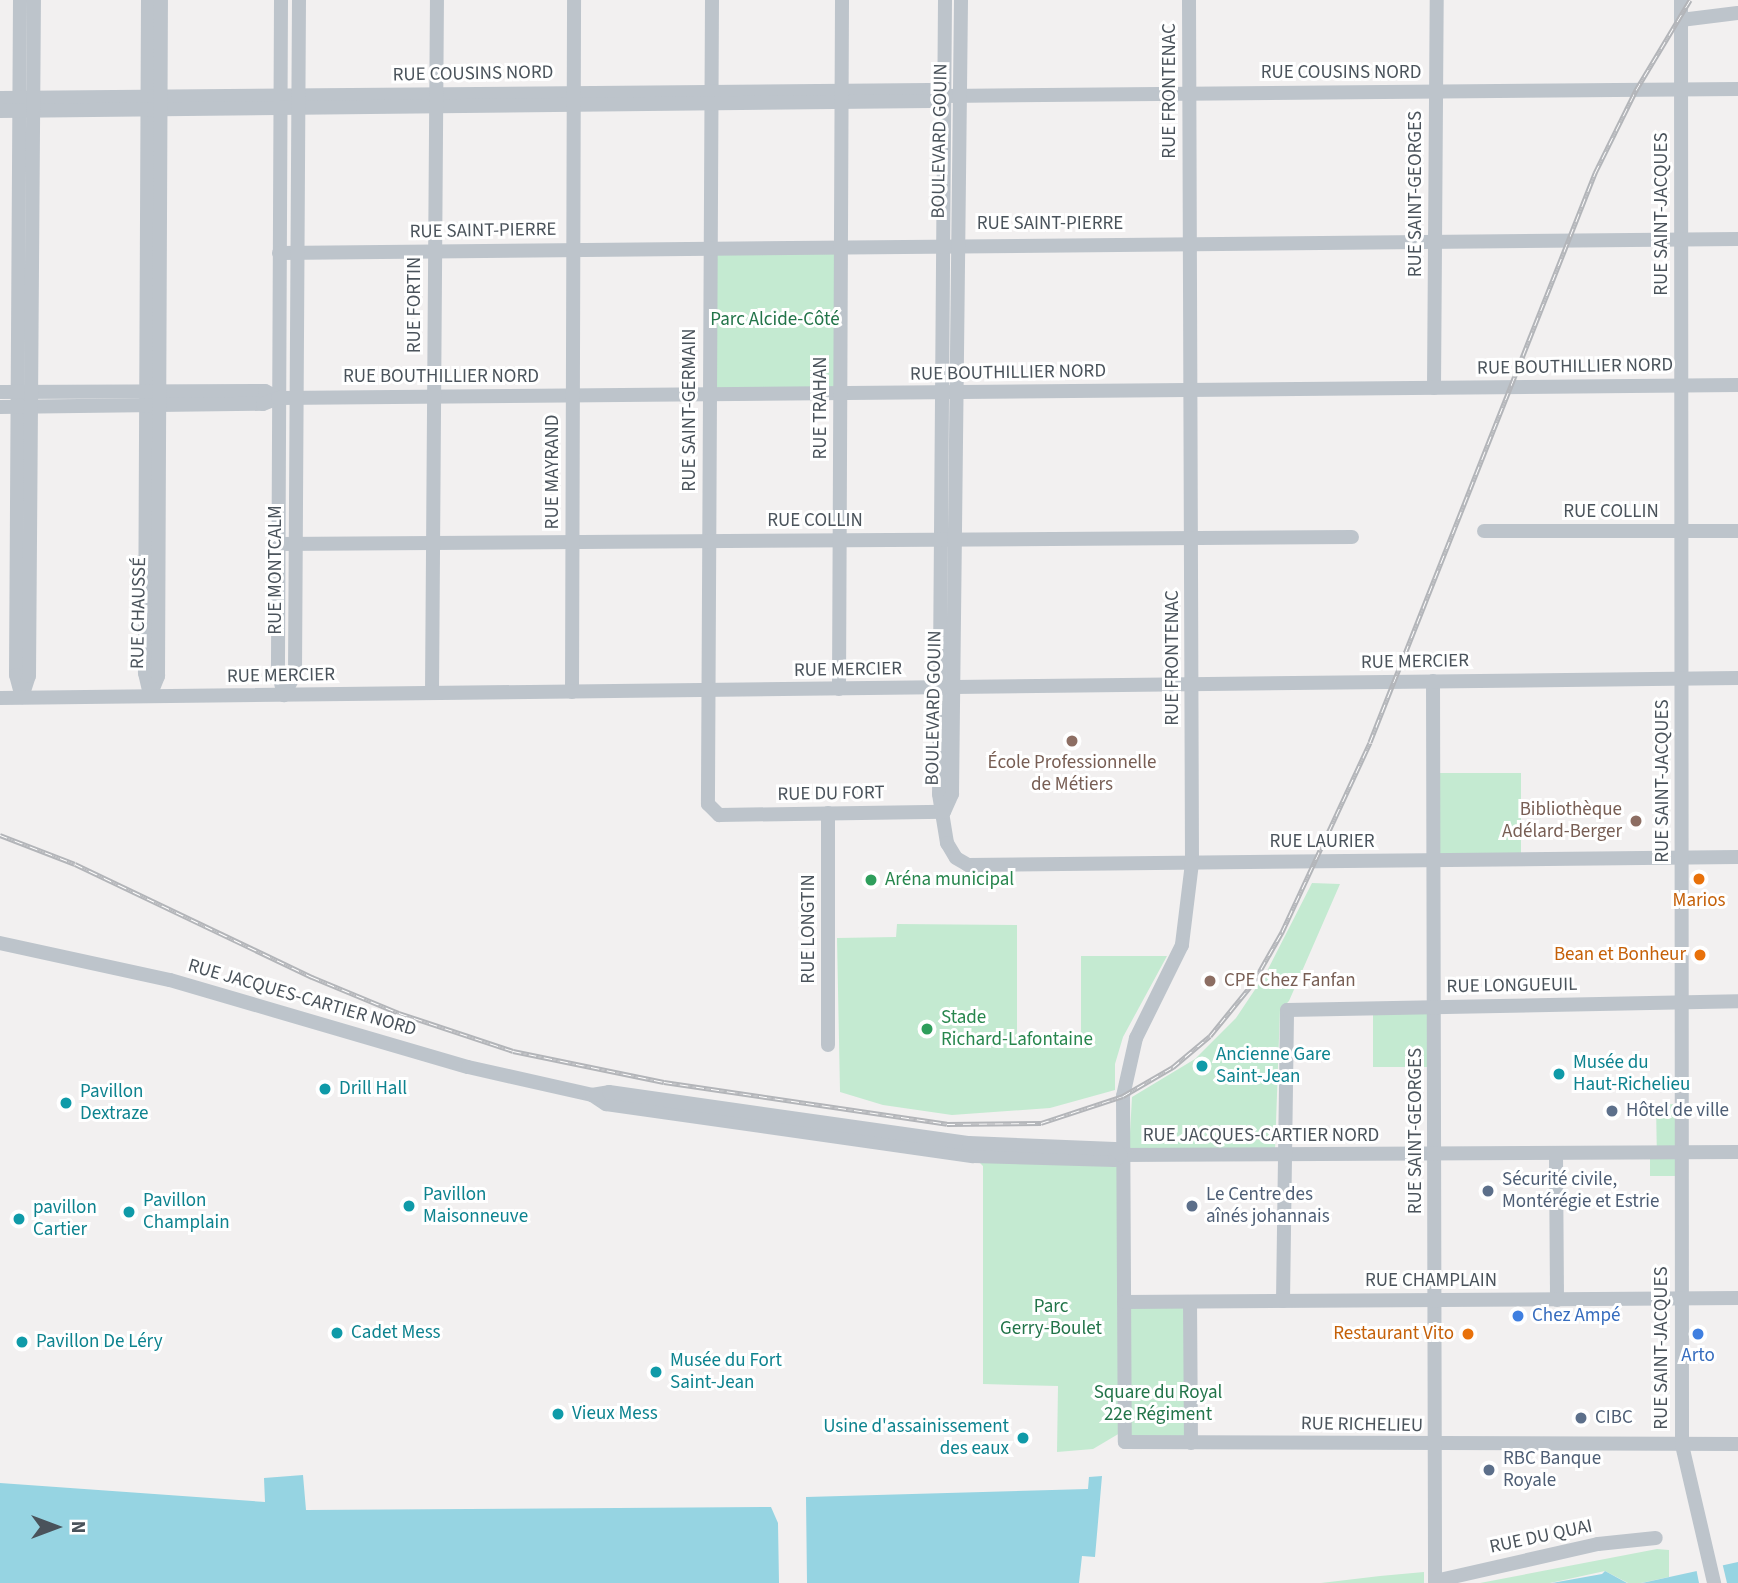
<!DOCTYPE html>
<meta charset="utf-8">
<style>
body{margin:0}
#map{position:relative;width:1738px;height:1583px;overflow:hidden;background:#f2f0f0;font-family:"Source Sans 3",sans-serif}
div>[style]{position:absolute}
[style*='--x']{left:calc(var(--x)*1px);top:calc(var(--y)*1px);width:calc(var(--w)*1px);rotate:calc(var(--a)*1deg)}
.green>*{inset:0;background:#c4ead1;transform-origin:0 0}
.water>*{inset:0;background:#96d4e2}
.pier>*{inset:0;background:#f2f0f0}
.minor>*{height:14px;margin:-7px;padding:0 7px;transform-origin:7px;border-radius:7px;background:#bdc4cb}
.rail>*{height:5px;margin-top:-2.5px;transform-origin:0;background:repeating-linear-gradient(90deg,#fff 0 8px,#b3b5b9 0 16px);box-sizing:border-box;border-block:2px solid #b3b5b9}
.dots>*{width:19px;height:19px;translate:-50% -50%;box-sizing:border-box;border:4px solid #fff;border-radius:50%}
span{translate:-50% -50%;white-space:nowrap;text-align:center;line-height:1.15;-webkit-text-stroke:6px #fff;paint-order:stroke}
.street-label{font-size:19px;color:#4a535b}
.park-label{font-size:19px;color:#227449}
.education-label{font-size:19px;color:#785e54}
.right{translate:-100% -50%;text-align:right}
.left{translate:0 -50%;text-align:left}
.leisure-label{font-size:19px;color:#27864d}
.food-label{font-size:19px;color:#c56008}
.culture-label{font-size:19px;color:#0d838f}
.service-label{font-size:19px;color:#4e5e75}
.shop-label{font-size:19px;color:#366cbe}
.north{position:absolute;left:21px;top:1492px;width:70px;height:70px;-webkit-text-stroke:5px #fff;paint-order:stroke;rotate:90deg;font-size:19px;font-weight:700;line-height:28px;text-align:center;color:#4a535b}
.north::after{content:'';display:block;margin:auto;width:24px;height:32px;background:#4a535b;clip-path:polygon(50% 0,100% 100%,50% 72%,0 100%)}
</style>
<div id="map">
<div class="green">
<i style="left:841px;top:245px;width:148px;height:131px;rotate:90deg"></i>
<i style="left:1521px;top:773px;width:88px;height:88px;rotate:90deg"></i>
<i style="clip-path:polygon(1312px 883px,1340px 884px,1289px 1001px,1280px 1010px,1275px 1151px,1129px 1151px,1132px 1097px,1195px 1059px,1236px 1018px,1266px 973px)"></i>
<i style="clip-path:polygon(897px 924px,1017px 925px,1017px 1043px,1081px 1042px,1081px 956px,1167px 956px,1123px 1037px,1115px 1064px,1115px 1090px,1050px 1108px,952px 1115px,883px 1105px,840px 1092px,837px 938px,896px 937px)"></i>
<i style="left:1435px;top:1007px;width:60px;height:62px;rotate:90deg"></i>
<i style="left:1679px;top:1104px;width:47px;height:23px;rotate:89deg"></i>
<i style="clip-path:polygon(973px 1156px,1117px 1164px,1120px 1433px,1093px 1449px,1057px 1452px,1058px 1386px,983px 1384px,983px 1166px)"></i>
<i style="left:1650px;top:1156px;width:29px;height:20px"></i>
<i style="left:1124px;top:1302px;width:66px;height:140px"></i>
<i style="clip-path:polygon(1657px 1549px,1669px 1550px,1669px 1577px,1641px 1583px,1628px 1583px,1605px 1571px,1550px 1583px,1480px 1583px)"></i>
<i style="clip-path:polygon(1424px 1572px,1424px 1583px,1321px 1583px,1380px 1576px)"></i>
</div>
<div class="water">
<i style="clip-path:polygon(303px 1475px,306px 1510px,771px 1507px,778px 1523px,779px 1583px,0 1583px,0 1483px,265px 1502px,264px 1478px)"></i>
<i style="clip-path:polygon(1102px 1476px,1095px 1557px,1082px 1556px,1079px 1583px,807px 1583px,806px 1497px,1088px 1489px,1089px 1477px)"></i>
<i style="clip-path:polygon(1738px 1562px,1738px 1583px,1642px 1583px)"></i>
<i style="clip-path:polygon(1605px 1571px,1627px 1583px,1552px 1583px,1602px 1574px)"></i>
</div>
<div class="pier">
<i style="clip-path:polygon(1722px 1562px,1727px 1583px,1699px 1583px,1696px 1568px)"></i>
</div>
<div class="minor">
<i style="--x:20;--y:0;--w:675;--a:90.34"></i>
<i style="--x:16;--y:675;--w:23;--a:75"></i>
<i style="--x:148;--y:0;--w:673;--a:90.26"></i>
<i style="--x:145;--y:673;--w:23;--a:77"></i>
<i style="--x:281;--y:0;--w:671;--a:90.26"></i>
<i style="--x:278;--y:671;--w:25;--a:76"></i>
<i style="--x:712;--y:0;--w:804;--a:90.29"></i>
<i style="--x:708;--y:804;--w:16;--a:45"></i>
<i style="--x:719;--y:815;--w:225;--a:-0.8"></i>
<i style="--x:945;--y:0;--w:794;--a:90.43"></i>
<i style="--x:939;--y:794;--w:50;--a:80.7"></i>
<i style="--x:947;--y:843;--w:17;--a:59"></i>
<i style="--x:956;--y:858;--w:14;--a:30"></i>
<i style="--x:968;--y:865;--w:770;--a:-0.6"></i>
<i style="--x:1189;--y:0;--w:863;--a:89.8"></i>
<i style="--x:1192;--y:863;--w:83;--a:97"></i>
<i style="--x:1182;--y:945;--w:104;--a:116.3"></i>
<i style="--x:1136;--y:1038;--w:59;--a:102.6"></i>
<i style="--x:1123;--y:1096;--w:346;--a:89.7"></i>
<i style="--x:1125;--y:1442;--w:613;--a:0.19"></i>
<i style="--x:1681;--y:0;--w:1445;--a:89.96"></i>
<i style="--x:1682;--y:1445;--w:142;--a:76.9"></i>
<i style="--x:1681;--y:20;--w:57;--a:-7"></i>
<i style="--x:0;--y:98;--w:929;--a:-0.49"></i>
<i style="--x:929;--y:90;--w:16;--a:22"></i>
<i style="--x:0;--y:111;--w:930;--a:-0.62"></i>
<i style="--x:930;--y:101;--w:15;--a:-20"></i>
<i style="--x:944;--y:96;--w:794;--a:-0.51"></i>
<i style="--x:279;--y:253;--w:1459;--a:-0.55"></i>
<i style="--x:1434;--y:388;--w:388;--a:-89.6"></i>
<i style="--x:0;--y:392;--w:265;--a:-0.2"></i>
<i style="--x:265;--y:391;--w:15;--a:28"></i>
<i style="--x:0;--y:407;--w:263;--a:-0.7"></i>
<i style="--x:263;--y:404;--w:16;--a:-22"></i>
<i style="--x:278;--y:398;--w:1460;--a:-0.51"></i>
<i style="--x:1484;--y:531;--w:254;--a:0"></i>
<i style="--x:278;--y:544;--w:1074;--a:-0.37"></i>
<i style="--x:1433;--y:681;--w:900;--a:89.87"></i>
<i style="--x:1435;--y:1581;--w:167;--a:-12.8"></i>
<i style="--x:1598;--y:1544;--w:58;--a:-5.9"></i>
<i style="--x:839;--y:689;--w:689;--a:-89.75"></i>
<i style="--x:572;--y:692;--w:692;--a:-89.83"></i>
<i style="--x:432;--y:693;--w:693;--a:-89.59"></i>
<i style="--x:284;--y:695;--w:25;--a:-63"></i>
<i style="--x:295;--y:673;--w:673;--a:-89.66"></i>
<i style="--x:150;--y:696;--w:22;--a:-68"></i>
<i style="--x:158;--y:676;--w:676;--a:-89.75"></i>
<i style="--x:22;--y:697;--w:22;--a:-72"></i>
<i style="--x:29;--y:676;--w:676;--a:-89.58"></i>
<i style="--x:0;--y:698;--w:1738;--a:-0.66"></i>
<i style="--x:944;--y:812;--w:20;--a:-66"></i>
<i style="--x:952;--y:794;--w:794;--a:-89.35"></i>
<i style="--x:828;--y:813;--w:232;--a:90"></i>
<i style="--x:0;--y:943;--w:174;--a:12.3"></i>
<i style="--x:170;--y:980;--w:310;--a:16.3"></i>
<i style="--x:468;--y:1067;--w:127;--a:12.7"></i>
<i style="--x:592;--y:1095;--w:17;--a:33"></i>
<i style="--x:606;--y:1104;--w:371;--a:8.1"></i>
<i style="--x:973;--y:1156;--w:142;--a:1.6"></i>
<i style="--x:1115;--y:1160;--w:8;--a:-40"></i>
<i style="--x:1121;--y:1155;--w:617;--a:-0.28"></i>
<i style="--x:592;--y:1095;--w:17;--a:-10"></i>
<i style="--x:609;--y:1092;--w:364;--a:8.1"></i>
<i style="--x:969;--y:1143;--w:146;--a:2.4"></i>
<i style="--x:1115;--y:1149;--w:8;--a:45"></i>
<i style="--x:1556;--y:1154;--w:146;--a:89.6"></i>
<i style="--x:1283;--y:1301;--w:291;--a:-89.2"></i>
<i style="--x:1287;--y:1010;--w:451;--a:-1.1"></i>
<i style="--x:1124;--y:1302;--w:614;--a:-0.37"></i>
<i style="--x:1190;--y:1302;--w:141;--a:89.6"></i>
</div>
<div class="rail">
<i style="--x:0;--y:835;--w:80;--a:21.1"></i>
<i style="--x:75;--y:864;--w:263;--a:25.5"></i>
<i style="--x:312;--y:977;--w:94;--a:22.5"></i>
<i style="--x:399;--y:1013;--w:120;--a:18.4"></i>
<i style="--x:513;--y:1051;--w:154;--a:11.6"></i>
<i style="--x:664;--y:1082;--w:286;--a:8.4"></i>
<i style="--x:947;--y:1124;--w:94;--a:-0.6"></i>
<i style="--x:1041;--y:1123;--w:86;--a:-18.2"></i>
<i style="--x:1123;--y:1096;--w:58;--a:-30.1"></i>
<i style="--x:1173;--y:1067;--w:48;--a:-40"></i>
<i style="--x:1210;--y:1036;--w:68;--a:-50.9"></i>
<i style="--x:1253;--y:983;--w:59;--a:-60.4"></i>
<i style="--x:1282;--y:932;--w:209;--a:-65.1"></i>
<i style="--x:1370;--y:742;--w:612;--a:-68.42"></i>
<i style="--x:1595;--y:173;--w:93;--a:-63.7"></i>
<i style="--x:1636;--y:90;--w:105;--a:-59"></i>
</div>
<div class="dots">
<i style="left:1072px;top:741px;background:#8d6e63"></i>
<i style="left:1636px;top:821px;background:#8d6e63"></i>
<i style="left:1699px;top:879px;background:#e8710a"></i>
<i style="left:871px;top:880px;background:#2e9e5b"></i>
<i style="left:1700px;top:955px;background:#e8710a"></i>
<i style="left:1210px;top:981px;background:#8d6e63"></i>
<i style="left:927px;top:1029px;background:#2e9e5b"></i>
<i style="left:1202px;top:1066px;background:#0f9aa8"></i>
<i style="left:1559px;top:1074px;background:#0f9aa8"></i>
<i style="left:325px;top:1089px;background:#0f9aa8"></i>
<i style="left:66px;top:1103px;background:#0f9aa8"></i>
<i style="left:1612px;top:1111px;background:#5c6f8a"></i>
<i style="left:1488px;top:1191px;background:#5c6f8a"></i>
<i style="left:409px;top:1206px;background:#0f9aa8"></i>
<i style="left:1192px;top:1206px;background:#5c6f8a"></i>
<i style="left:129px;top:1212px;background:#0f9aa8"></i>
<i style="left:19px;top:1219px;background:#0f9aa8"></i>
<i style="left:1518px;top:1316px;background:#3f7fe0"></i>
<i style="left:337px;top:1333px;background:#0f9aa8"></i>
<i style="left:1468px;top:1334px;background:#e8710a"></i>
<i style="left:1698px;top:1334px;background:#3f7fe0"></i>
<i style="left:22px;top:1342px;background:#0f9aa8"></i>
<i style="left:656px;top:1372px;background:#0f9aa8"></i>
<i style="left:558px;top:1414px;background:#0f9aa8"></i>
<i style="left:1581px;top:1418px;background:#5c6f8a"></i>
<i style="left:1023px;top:1438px;background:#0f9aa8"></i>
<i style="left:1489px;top:1470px;background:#5c6f8a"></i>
</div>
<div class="street-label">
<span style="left:1341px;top:73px">RUE COUSINS NORD</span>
<span style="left:473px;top:74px;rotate:-1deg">RUE COUSINS NORD</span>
<span style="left:1170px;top:91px;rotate:-90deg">RUE FRONTENAC</span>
<span style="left:940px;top:141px;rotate:-89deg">BOULEVARD GOUIN</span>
<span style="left:1416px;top:194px;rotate:-90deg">RUE SAINT-GEORGES</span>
<span style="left:1662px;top:214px;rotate:-90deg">RUE SAINT-JACQUES</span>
<span style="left:1050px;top:224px">RUE SAINT-PIERRE</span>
<span style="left:483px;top:231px;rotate:-1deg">RUE SAINT-PIERRE</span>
<span style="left:415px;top:305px;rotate:-90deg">RUE FORTIN</span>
<span style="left:1575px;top:367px;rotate:-1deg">RUE BOUTHILLIER NORD</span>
<span style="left:1008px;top:373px;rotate:-1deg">RUE BOUTHILLIER NORD</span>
<span style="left:441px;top:377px">RUE BOUTHILLIER NORD</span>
<span style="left:821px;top:408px;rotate:-90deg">RUE TRAHAN</span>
<span style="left:690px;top:410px;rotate:-90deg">RUE SAINT-GERMAIN</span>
<span style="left:553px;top:472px;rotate:-90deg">RUE MAYRAND</span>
<span style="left:1611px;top:512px">RUE COLLIN</span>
<span style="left:815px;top:521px">RUE COLLIN</span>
<span style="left:276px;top:570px;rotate:-90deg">RUE MONTCALM</span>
<span style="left:139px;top:613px;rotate:-89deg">RUE CHAUSSÉ</span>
<span style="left:1173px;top:658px;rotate:-90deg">RUE FRONTENAC</span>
<span style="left:1415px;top:662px;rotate:-1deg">RUE MERCIER</span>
<span style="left:848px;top:670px;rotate:-1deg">RUE MERCIER</span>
<span style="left:281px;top:676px;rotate:-1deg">RUE MERCIER</span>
<span style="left:934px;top:708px;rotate:-89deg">BOULEVARD GOUIN</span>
<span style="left:1663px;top:781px;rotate:-90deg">RUE SAINT-JACQUES</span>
<span style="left:831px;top:794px;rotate:-1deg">RUE DU FORT</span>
<span style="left:1322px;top:842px">RUE LAURIER</span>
<span style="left:809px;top:929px;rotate:-90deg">RUE LONGTIN</span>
<span style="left:1512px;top:986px;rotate:-1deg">RUE LONGUEUIL</span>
<span style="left:302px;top:998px;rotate:16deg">RUE JACQUES-CARTIER NORD</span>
<span style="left:1416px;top:1131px;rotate:-90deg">RUE SAINT-GEORGES</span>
<span style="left:1261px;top:1136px">RUE JACQUES-CARTIER NORD</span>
<span style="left:1431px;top:1281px">RUE CHAMPLAIN</span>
<span style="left:1662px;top:1348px;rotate:-90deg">RUE SAINT-JACQUES</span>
<span style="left:1362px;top:1425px;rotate:1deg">RUE RICHELIEU</span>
<span style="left:1541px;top:1537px;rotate:-12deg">RUE DU QUAI</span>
</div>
<div class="park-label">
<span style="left:775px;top:320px">Parc Alcide-Côté</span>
<span style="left:1051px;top:1318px">Parc<br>Gerry-Boulet</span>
<span style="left:1158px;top:1404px">Square du Royal<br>22e Régiment</span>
</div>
<div class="education-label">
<span style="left:1072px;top:774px">École Professionnelle<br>de Métiers</span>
<span class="right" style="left:1622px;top:821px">Bibliothèque<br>Adélard-Berger</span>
<span class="left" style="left:1224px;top:981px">CPE Chez Fanfan</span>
</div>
<div class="leisure-label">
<span class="left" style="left:885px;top:880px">Aréna municipal</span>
<span class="left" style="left:941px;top:1029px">Stade<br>Richard-Lafontaine</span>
</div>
<div class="food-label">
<span style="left:1699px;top:901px">Marios</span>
<span class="right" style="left:1686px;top:955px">Bean et Bonheur</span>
<span class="right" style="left:1454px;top:1334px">Restaurant Vito</span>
</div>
<div class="culture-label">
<span class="left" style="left:1216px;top:1066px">Ancienne Gare<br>Saint-Jean</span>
<span class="left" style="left:1573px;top:1074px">Musée du<br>Haut-Richelieu</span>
<span class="left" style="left:339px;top:1089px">Drill Hall</span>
<span class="left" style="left:80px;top:1103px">Pavillon<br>Dextraze</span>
<span class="left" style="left:423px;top:1206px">Pavillon<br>Maisonneuve</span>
<span class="left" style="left:143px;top:1212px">Pavillon<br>Champlain</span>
<span class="left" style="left:33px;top:1219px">pavillon<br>Cartier</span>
<span class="left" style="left:351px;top:1333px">Cadet Mess</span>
<span class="left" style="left:36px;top:1342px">Pavillon De Léry</span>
<span class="left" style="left:670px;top:1372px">Musée du Fort<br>Saint-Jean</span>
<span class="left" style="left:572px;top:1414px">Vieux Mess</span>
<span class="right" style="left:1009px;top:1438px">Usine d'assainissement<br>des eaux</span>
</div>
<div class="service-label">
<span class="left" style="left:1626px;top:1111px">Hôtel de ville</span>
<span class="left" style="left:1502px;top:1191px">Sécurité civile,<br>Montérégie et Estrie</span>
<span class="left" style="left:1206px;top:1206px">Le Centre des<br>aînés johannais</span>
<span class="left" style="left:1595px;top:1418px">CIBC</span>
<span class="left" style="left:1503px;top:1470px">RBC Banque<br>Royale</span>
</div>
<div class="shop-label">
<span class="left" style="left:1532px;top:1316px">Chez Ampé</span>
<span style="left:1698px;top:1356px">Arto</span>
</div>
<div class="north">N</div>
</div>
